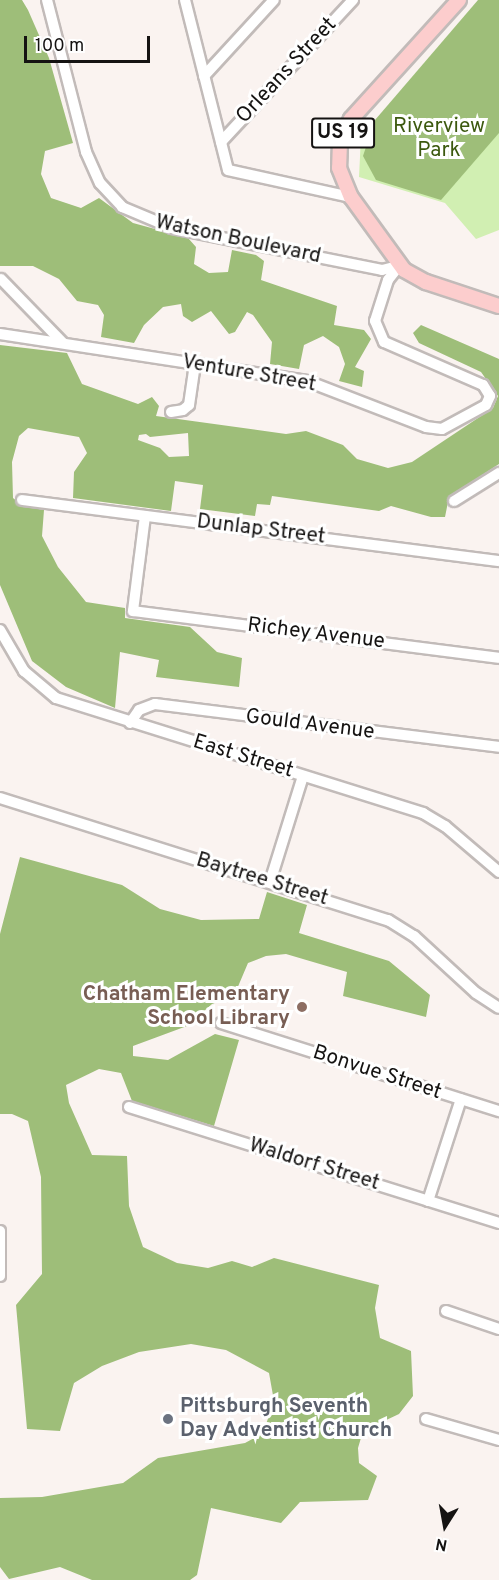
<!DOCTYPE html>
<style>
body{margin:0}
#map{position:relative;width:499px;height:1580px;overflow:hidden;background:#faf3f0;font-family:Overpass,sans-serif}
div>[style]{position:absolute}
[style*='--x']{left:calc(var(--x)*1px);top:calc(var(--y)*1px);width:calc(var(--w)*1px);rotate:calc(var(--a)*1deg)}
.green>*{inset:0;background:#d1efb2}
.forest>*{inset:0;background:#9ebe79}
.roads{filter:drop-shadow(2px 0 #c2bbb9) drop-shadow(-2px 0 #c2bbb9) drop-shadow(0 2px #c2bbb9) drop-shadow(0 -2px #c2bbb9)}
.minor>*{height:10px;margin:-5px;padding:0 5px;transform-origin:5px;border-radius:5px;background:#fff}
.major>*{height:14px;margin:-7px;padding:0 7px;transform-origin:7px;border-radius:7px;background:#fccdcd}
.dots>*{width:16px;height:16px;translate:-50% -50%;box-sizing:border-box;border:3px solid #fff;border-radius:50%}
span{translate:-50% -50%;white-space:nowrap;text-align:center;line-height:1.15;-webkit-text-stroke:6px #fff;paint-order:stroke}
.shield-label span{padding:2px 4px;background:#fff;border:2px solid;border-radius:4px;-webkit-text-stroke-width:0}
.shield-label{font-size:20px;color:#151312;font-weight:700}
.street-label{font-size:21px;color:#151312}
.park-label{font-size:21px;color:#3c590f}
.education-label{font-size:21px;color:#785e54;font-weight:700}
.right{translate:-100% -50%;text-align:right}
.worship-label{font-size:21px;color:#5b616d;font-weight:700}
.left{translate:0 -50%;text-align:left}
.north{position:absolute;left:415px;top:1496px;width:60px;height:60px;-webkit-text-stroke:4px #fff;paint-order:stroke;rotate:191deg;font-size:16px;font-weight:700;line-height:24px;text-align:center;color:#151312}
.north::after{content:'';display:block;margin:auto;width:21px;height:27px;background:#151312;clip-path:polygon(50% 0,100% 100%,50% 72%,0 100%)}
.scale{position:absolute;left:24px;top:36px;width:126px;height:27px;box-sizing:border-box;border:3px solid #151312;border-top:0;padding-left:8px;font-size:18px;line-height:21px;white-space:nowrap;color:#151312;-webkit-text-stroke:4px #fff;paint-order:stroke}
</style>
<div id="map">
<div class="green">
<i style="clip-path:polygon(499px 0,499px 230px,476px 239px,445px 203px,359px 177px,361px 136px,472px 14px)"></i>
</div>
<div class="forest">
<i style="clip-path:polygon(0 0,22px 0,28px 10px,49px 58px,73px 143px,45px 151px,41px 174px,51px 198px,81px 208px,99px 198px,133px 223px,188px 238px,196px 247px,194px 264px,209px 273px,228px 272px,232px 250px,256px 255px,264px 261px,261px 280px,337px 306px,334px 325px,364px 330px,371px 339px,355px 367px,364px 371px,362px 387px,339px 381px,345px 364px,339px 347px,323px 336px,304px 345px,299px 369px,270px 364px,272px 342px,253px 315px,247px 312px,235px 332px,229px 334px,211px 311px,192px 322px,183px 316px,181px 304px,163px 307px,144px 325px,134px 343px,101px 337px,104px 315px,98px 305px,77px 301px,59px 279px,33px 266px,0 266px)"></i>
<i style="clip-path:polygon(478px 0,499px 0,499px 133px,441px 200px,376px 180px,363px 156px,375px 120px)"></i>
<i style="clip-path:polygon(evenodd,421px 325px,499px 359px,499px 464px,449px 497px,445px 517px,431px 517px,391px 506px,379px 511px,272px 496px,270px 505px,257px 504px,255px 516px,200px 509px,203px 485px,175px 481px,171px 511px,73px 498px,74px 472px,87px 453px,79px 437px,28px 428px,19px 436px,12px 462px,13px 498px,23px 506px,44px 510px,42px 536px,58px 567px,86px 602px,125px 608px,125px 618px,190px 627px,217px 652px,242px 658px,239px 687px,156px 677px,159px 660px,120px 652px,115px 708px,66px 687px,32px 661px,0 585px,0 345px,67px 353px,82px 384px,138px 404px,152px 397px,159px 406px,156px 416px,286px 434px,306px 431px,343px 445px,357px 459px,388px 468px,412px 462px,493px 408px,498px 396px,481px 372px,419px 343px,413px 333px,421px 325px,188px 433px,189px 456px,169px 457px,160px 448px,138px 440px,139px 435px,146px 434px,150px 437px,188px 433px)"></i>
<i style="clip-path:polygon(20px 857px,122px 885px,160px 909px,201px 920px,259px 919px,267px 892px,307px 905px,299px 933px,389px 961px,430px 995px,426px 1017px,343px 996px,347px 972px,286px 954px,266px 956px,248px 963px,234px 996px,212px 1004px,187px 1026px,133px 1046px,133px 1056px,168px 1060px,215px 1034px,239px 1040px,214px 1126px,132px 1101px,121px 1073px,99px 1069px,66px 1085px,69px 1103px,92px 1155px,127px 1156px,129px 1206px,143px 1247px,177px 1263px,208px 1268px,232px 1261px,252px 1267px,274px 1258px,379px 1285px,375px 1308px,380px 1338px,411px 1351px,413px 1396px,399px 1414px,363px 1431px,358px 1448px,359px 1463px,377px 1476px,368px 1500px,300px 1502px,281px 1523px,211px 1508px,197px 1575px,190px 1580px,92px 1580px,60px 1567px,9px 1579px,0 1567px,0 1498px,42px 1497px,123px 1483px,158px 1458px,245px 1443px,263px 1433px,274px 1401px,269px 1373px,226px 1350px,191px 1344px,139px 1352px,102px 1366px,74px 1383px,60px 1431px,27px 1429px,16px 1305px,42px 1274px,41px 1177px,28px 1121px,12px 1114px,0 1114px,0 934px)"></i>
</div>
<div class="roads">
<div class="minor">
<i style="--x:47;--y:0;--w:157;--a:75.6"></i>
<i style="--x:86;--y:152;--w:34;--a:66"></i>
<i style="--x:100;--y:183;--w:33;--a:47"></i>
<i style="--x:122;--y:207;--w:54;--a:22.8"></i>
<i style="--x:172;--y:228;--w:214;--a:11.3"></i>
<i style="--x:382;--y:270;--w:16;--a:-14"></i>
<i style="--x:185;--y:0;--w:175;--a:75.8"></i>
<i style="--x:228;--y:170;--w:126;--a:12.4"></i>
<i style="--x:204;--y:76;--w:103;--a:-47.4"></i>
<i style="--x:221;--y:142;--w:194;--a:-47.1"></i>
<i style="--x:1;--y:279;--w:88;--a:45.9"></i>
<i style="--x:0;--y:334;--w:311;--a:8.7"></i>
<i style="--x:307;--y:381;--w:128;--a:21.1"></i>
<i style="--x:426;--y:427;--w:16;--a:7"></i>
<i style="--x:442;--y:429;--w:50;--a:-28.6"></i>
<i style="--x:486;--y:405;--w:10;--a:-66"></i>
<i style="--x:490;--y:396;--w:13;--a:-122"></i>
<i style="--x:483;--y:385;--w:108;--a:-156.5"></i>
<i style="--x:384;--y:342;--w:23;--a:-113"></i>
<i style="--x:375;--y:321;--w:43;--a:-72.4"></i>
<i style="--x:388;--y:280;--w:18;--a:-52"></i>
<i style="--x:171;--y:412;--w:12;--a:-9"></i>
<i style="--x:183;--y:410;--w:8;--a:-40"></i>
<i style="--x:189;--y:405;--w:41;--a:-81.7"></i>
<i style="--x:22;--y:500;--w:481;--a:7.3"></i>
<i style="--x:454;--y:501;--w:53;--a:-31.9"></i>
<i style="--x:145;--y:516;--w:96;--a:97.2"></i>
<i style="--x:133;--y:611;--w:369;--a:7.3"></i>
<i style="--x:0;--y:630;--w:48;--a:59.7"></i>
<i style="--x:24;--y:671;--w:42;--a:40.2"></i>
<i style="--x:56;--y:698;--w:385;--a:17.4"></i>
<i style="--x:423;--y:813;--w:26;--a:31"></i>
<i style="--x:445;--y:826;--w:71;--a:40.4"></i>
<i style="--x:130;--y:723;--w:16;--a:-55"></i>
<i style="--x:139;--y:710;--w:17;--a:-21"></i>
<i style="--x:155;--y:704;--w:347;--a:7.1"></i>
<i style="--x:0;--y:798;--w:407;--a:17.5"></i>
<i style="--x:388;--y:920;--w:31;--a:32"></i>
<i style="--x:414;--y:936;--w:84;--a:42.6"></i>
<i style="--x:476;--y:993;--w:27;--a:33"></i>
<i style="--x:270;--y:882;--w:111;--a:-72.7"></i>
<i style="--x:221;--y:1023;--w:292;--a:17.6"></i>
<i style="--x:129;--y:1107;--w:388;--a:17.4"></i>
<i style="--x:428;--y:1201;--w:107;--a:-72.1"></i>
<i style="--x:0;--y:1231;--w:45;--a:90"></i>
<i style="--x:446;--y:1311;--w:56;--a:18.8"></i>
<i style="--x:426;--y:1419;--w:76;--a:16"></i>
</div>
<div class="major">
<i style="--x:459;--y:0;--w:161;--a:132.2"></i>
<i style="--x:351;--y:119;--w:25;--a:116"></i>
<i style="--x:340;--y:142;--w:26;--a:92"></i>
<i style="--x:339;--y:168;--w:31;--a:68"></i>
<i style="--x:351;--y:197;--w:90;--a:54"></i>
<i style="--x:404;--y:270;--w:25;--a:29"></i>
<i style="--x:426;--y:282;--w:77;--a:18.2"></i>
</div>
</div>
<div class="dots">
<i style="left:302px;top:1007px;background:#8d6e63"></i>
<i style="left:168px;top:1419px;background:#6b7280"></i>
</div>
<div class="shield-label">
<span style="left:343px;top:133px">US 19</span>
</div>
<div class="street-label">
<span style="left:287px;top:71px;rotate:-47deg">Orleans Street</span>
<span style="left:238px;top:240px;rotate:12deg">Watson Boulevard</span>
<span style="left:249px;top:374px;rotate:10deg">Venture Street</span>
<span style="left:261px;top:530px;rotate:7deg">Dunlap Street</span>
<span style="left:316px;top:634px;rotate:7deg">Richey Avenue</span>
<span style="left:310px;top:725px;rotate:7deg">Gould Avenue</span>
<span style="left:243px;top:757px;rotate:17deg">East Street</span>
<span style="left:262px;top:880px;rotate:17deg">Baytree Street</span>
<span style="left:377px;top:1073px;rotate:18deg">Bonvue Street</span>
<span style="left:314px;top:1165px;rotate:17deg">Waldorf Street</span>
</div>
<div class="park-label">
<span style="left:439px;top:139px">Riverview<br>Park</span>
</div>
<div class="education-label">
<span class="right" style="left:290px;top:1007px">Chatham Elementary<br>School Library</span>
</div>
<div class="worship-label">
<span class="left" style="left:180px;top:1419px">Pittsburgh Seventh<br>Day Adventist Church</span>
</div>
<div class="north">N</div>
<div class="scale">100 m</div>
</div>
